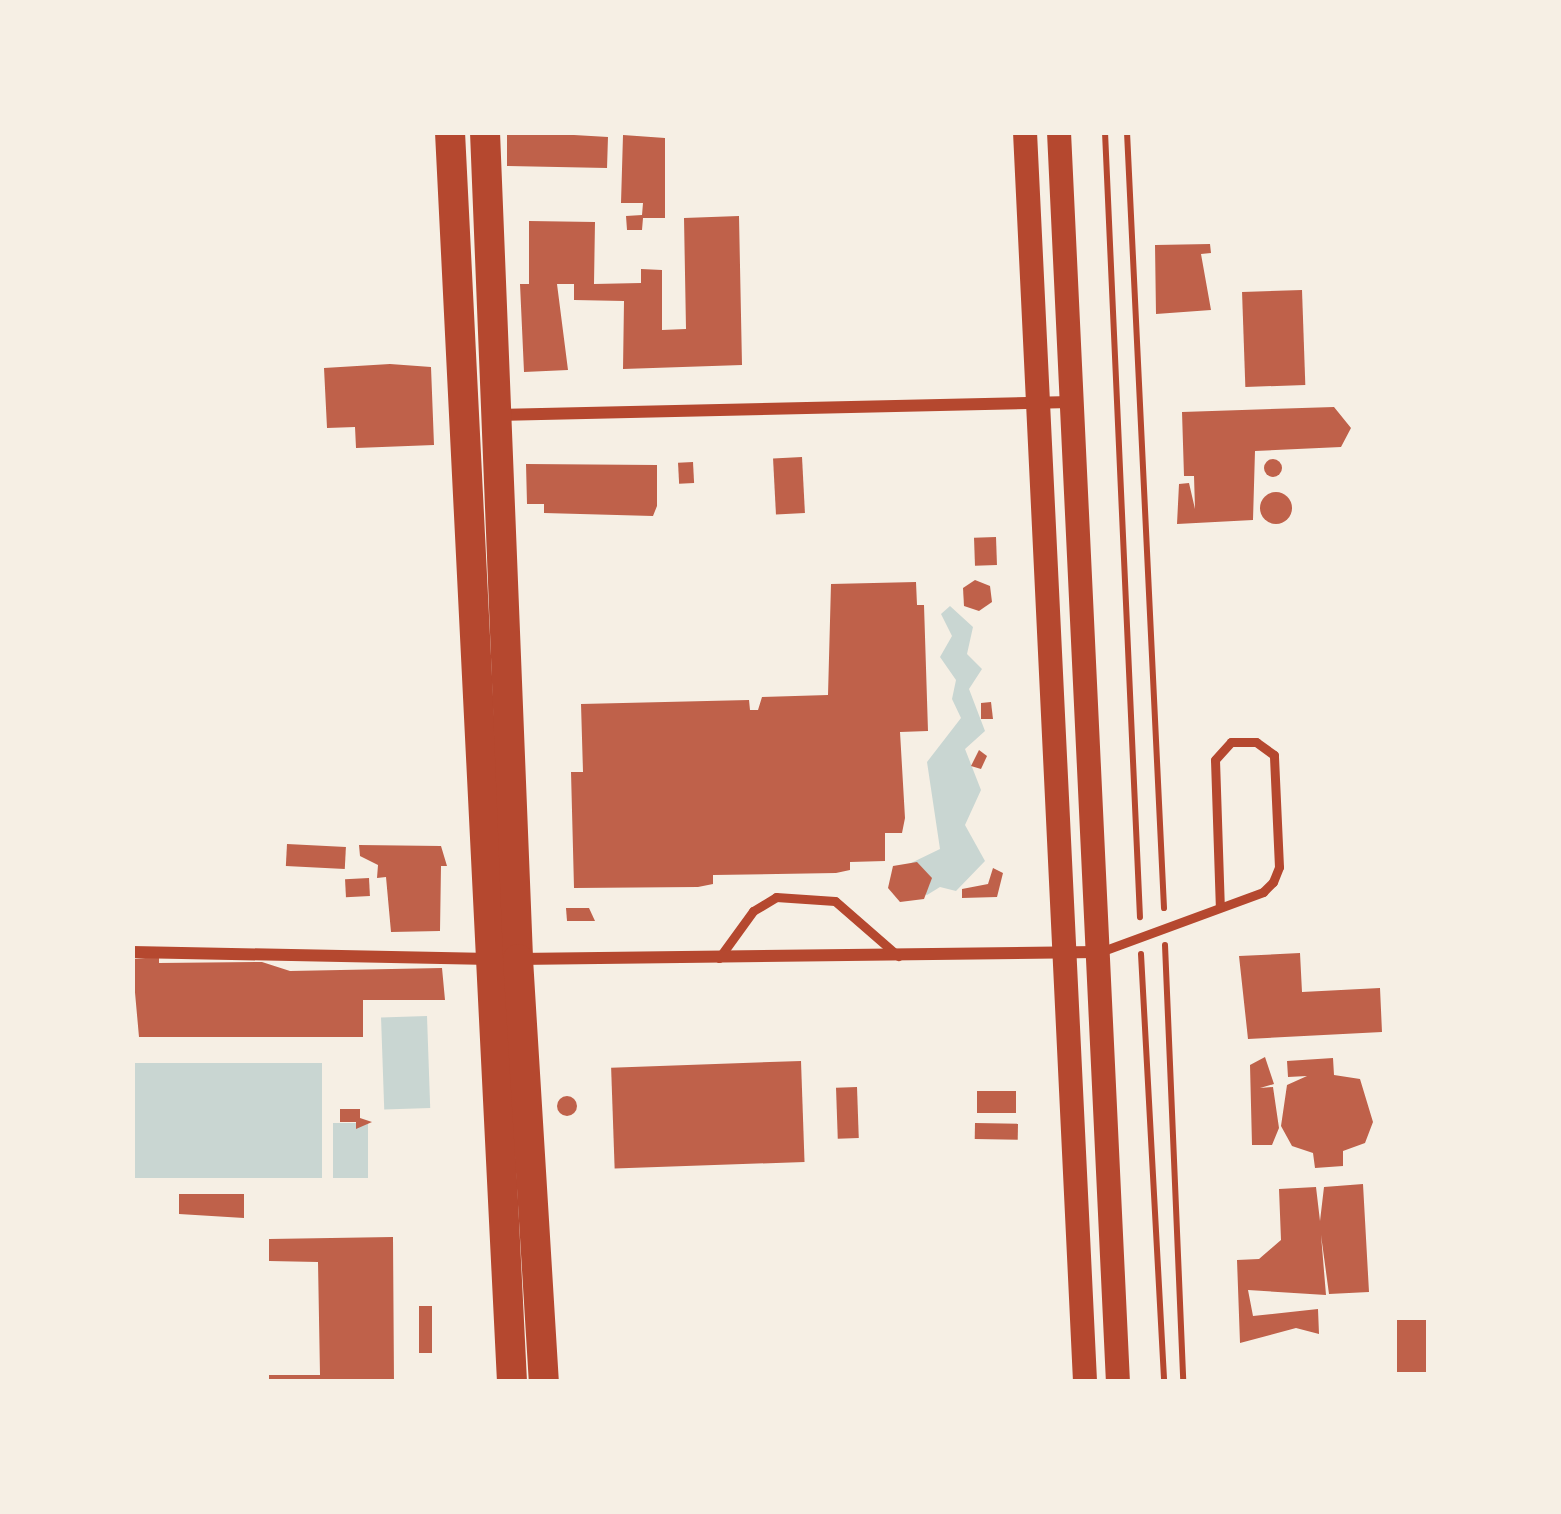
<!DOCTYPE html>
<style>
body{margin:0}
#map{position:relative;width:1561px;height:1514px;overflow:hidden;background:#f6efe4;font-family:Lato,sans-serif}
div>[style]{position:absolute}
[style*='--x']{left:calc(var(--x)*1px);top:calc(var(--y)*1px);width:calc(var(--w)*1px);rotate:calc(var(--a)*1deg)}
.water>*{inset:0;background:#c9d6d2;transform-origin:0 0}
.building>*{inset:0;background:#bf614a;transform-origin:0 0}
.round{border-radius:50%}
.path>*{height:6px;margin:-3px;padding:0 3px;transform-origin:3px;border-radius:3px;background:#b5482f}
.service>*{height:9px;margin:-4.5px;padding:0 4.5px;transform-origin:4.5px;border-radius:4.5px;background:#b5482f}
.minor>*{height:12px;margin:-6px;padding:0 6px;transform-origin:6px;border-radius:6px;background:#b5482f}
.secondary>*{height:24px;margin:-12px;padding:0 12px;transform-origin:12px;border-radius:12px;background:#b5482f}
.primary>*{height:30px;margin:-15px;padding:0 15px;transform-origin:15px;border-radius:15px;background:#b5482f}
span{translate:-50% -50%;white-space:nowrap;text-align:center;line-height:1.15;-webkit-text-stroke:9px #f6efe4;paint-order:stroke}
.frame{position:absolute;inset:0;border:135px solid #f6efe4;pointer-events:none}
</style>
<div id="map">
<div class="water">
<i style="clip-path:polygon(950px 606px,973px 627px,967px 654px,982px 669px,969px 689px,985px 731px,965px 749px,981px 790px,965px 825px,985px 861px,956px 891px,940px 887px,927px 895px,915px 890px,909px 864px,940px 849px,927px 762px,961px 718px,952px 699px,956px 680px,940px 657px,952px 636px,941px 614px)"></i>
<i style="left:427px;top:1016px;width:92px;height:46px;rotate:88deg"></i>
<i style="left:322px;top:1063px;width:115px;height:190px;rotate:90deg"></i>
<i style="left:333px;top:1123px;width:35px;height:55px"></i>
</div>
<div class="building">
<i style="clip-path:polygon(523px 132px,608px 137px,607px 168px,507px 166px,507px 135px)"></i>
<i style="clip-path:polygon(623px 135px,665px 138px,665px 218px,643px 218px,642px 230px,627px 230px,626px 216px,642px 215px,643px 203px,621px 203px)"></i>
<i style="clip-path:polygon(739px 216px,742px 365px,623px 369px,624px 301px,574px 300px,574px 284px,557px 284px,568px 370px,524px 372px,520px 284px,529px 284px,529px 221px,595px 222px,594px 284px,641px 283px,641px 269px,662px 270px,662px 330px,686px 329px,684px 218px)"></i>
<i style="clip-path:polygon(1210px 244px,1211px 253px,1201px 254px,1211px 310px,1156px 314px,1155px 245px)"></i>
<i style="left:1302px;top:290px;width:95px;height:60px;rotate:88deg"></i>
<i style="clip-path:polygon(390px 364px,431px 367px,434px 445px,356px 448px,355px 427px,327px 428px,324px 368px)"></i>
<i style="clip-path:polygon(1334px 407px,1351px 428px,1341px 447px,1255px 451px,1253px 520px,1177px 524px,1179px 484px,1189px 483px,1195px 509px,1194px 476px,1184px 476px,1182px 412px)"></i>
<i style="left:802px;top:457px;width:56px;height:29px;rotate:87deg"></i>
<i class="round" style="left:1264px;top:459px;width:18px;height:18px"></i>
<i style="left:693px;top:462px;width:21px;height:15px;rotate:87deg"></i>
<i style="clip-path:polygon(526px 464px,657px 465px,657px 506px,653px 516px,544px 513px,544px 504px,527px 504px)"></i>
<i class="round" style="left:1260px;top:492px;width:32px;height:32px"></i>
<i style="left:996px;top:537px;width:28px;height:22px;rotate:88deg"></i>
<i style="clip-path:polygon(975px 580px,990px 586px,992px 602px,979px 611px,964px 606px,963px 588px)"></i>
<i style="clip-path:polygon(916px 582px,917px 605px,924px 605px,928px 731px,900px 732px,905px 818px,902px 833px,885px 833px,885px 861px,850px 862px,850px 870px,836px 873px,713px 875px,713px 884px,698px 887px,574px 888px,571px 772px,583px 772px,581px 704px,749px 700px,750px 710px,758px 710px,762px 697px,828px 695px,831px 584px)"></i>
<i style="clip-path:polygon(991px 702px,993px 719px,981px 719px,981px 703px)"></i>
<i style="clip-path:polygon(979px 750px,987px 756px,981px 769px,971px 766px)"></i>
<i style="left:287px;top:844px;width:59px;height:22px;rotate:3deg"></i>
<i style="clip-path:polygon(359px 845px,441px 846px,447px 866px,441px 866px,440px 931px,391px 932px,386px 877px,377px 878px,378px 865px,360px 856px)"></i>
<i style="clip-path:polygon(917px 862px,932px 878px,924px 899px,900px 902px,888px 888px,893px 866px)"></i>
<i style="clip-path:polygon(993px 868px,1003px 873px,997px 897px,962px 898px,962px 889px,988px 884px)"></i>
<i style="left:369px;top:878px;width:18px;height:24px;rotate:87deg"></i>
<i style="clip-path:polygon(566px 908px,589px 908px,595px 921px,567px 921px)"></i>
<i style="clip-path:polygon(1300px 953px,1302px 992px,1380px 988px,1382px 1032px,1248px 1039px,1239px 956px)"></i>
<i style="clip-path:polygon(159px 957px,159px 963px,262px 962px,290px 971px,442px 968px,445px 1000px,363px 1000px,363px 1037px,139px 1037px,132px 959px)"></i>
<i style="clip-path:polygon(1265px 1057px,1274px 1084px,1260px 1088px,1273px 1087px,1279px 1128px,1272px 1145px,1252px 1145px,1250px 1065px)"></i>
<i style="clip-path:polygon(1333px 1058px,1334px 1075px,1360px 1079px,1373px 1122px,1365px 1143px,1343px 1151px,1343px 1166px,1315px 1168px,1313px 1153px,1292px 1146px,1281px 1126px,1287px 1085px,1307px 1076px,1288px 1077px,1287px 1061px)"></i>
<i style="left:801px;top:1061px;width:101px;height:190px;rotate:88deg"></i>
<i style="left:857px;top:1087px;width:51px;height:21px;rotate:88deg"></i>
<i style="left:977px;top:1091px;width:39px;height:22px"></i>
<i class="round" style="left:557px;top:1096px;width:20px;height:20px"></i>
<i style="clip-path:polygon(340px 1109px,360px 1109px,360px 1118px,372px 1122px,356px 1129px,356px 1122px,340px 1122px)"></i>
<i style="left:975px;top:1123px;width:43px;height:16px;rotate:1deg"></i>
<i style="clip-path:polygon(1363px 1184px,1369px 1292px,1329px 1294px,1321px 1235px,1326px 1295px,1248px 1290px,1253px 1316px,1318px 1309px,1319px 1334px,1296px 1328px,1240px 1343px,1237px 1260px,1259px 1259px,1281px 1240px,1279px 1189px,1316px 1187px,1320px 1221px,1324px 1187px)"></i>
<i style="clip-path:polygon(179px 1194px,244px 1194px,244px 1218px,179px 1214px)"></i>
<i style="clip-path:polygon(393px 1237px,394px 1382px,269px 1382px,269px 1375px,320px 1375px,318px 1262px,269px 1261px,269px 1239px)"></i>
<i style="left:419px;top:1306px;width:13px;height:47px"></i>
<i style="left:1429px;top:1320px;width:52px;height:32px;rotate:90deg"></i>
</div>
<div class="path">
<i style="--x:1105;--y:132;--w:786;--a:87.45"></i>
<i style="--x:1127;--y:132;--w:777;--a:87.27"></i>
<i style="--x:1165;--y:945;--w:437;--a:87.6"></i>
<i style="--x:1141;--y:954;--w:429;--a:86.9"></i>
</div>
<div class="service">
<i style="--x:1100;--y:952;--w:174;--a:-20.2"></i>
<i style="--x:1263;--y:892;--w:14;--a:-45"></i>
<i style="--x:1273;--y:882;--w:16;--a:-68"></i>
<i style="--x:1279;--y:867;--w:112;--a:-92.6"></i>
<i style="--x:1274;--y:755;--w:22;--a:-144"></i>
<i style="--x:1256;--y:742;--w:25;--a:180"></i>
<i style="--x:1231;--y:742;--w:24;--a:132"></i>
<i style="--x:1215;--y:760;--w:147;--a:88.1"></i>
<i style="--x:719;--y:958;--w:58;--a:-54.1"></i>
<i style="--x:753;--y:911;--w:27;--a:-31"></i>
<i style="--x:776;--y:897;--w:59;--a:3.9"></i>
<i style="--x:835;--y:901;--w:84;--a:41.1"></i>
</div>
<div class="minor">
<i style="--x:497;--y:415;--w:574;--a:-1.3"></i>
<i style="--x:132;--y:952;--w:359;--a:1.1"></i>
<i style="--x:517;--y:959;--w:580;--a:-0.69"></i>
</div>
<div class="secondary">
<i style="--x:1025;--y:132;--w:1251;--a:87.25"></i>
<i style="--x:1059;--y:132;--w:1251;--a:87.3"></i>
</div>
<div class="primary">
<i style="--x:450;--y:132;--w:1252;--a:87.16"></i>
<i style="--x:485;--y:132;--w:828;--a:87.71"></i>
<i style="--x:518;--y:959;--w:424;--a:86.5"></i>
</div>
<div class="frame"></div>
</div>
